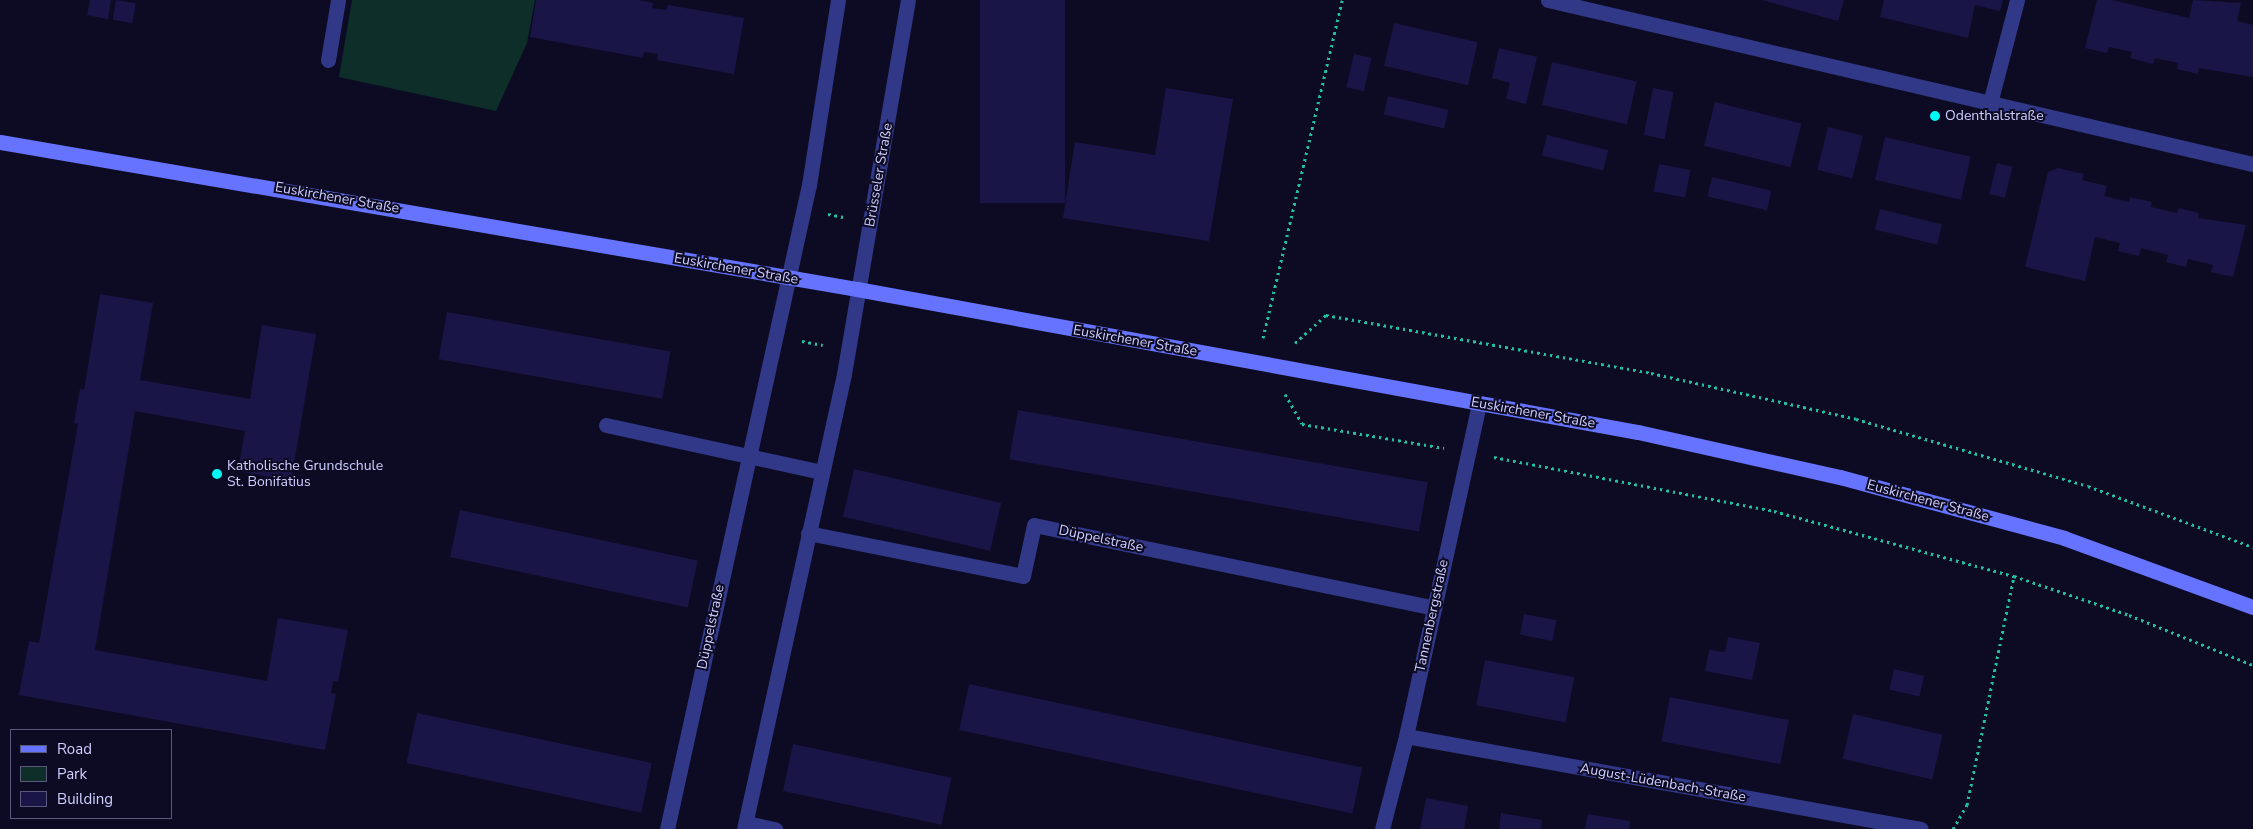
<!DOCTYPE html>
<meta charset="utf-8">
<style>
body{margin:0}
#map{position:relative;width:2253px;height:829px;overflow:hidden;background:#0d0b23;font-family:"Nunito Sans",sans-serif}
div>[style]{position:absolute}
[style*='--x']{left:calc(var(--x)*1px);top:calc(var(--y)*1px);width:calc(var(--w)*1px);rotate:calc(var(--a)*1deg)}
.green>*{inset:0;background:#0e2e29}
.building>*{inset:0;background:#191546;transform-origin:0 0}
.path>*{height:3px;margin-top:-1.5px;transform-origin:0;background:repeating-linear-gradient(90deg,#21c0a4 0 2.5px,transparent 0 6.5px)}
.lane>*{height:15px;margin:-7.5px;padding:0 7.5px;transform-origin:7.5px;border-radius:7.5px;background:#313888}
.street>*{height:15px;margin:-7.5px;padding:0 7.5px;transform-origin:7.5px;border-radius:7.5px;background:#313888}
.secondary>*{height:15px;margin:-7.5px;padding:0 7.5px;transform-origin:7.5px;border-radius:7.5px;background:#6573ff}
.dots>*{width:14px;height:14px;translate:-50% -50%;box-sizing:border-box;border:2px solid #0d0b23;border-radius:50%}
span{translate:-50% -50%;white-space:nowrap;text-align:center;line-height:1.15;-webkit-text-stroke:4px #0d0b23;paint-order:stroke}
.poi-label{font-size:14px;color:#ceceff}
.left{translate:0 -50%;text-align:left}
.street-label{font-size:14px;color:#ceceff}
.legend{position:absolute;left:10px;top:729px;width:162px;height:90px;box-sizing:border-box;background:#0d0b23;border:1px solid #5a597b;margin:0;padding:6px 9px;list-style:none;font-size:15px;color:#ceceff}
.legend li{display:flex;align-items:center;gap:10px;height:25px}
.legend b{width:25px;border:1px solid #5a597b}
</style>
<div id="map">
<div class="green">
<i style="clip-path:polygon(352px 0,535px 0,527px 43px,496px 111px,339px 77px)"></i>
</div>
<div class="building">
<i style="clip-path:polygon(90px 0,111px 0,108px 19px,87px 15px)"></i>
<i style="left:116px;top:0;width:20px;height:20px;rotate:9deg"></i>
<i style="clip-path:polygon(536px 0,639px 0,653px 3px,652px 8px,666px 10px,668px 5px,744px 18px,734px 74px,657px 60px,658px 54px,644px 52px,643px 58px,530px 37px)"></i>
<i style="left:980px;top:0;width:85px;height:203px"></i>
<i style="clip-path:polygon(1762px 0,1844px 0,1838px 21px)"></i>
<i style="clip-path:polygon(1884px 0,2003px 0,2000px 11px,1975px 5px,1968px 38px,1880px 17px)"></i>
<i style="clip-path:polygon(2097px 0,2112px 0,2189px 18px,2193px 0,2241px 3px,2237px 21px,2253px 25px,2253px 77px,2199px 68px,2198px 74px,2177px 69px,2178px 63px,2155px 58px,2153px 64px,2130px 58px,2132px 52px,2109px 47px,2107px 53px,2085px 48px)"></i>
<i style="left:1394px;top:23px;width:86px;height:44px;rotate:13deg"></i>
<i style="clip-path:polygon(1499px 48px,1537px 57px,1526px 104px,1506px 99px,1510px 83px,1492px 78px)"></i>
<i style="left:1354px;top:54px;width:18px;height:34px;rotate:13deg"></i>
<i style="left:1552px;top:62px;width:87px;height:44px;rotate:13deg"></i>
<i style="clip-path:polygon(1166px 88px,1233px 99px,1209px 241px,1063px 218px,1075px 142px,1155px 155px)"></i>
<i style="left:1653px;top:88px;width:21px;height:48px;rotate:11deg"></i>
<i style="left:1388px;top:96px;width:62px;height:19px;rotate:13deg"></i>
<i style="left:1715px;top:102px;width:89px;height:45px;rotate:14deg"></i>
<i style="left:1828px;top:127px;width:36px;height:44px;rotate:14deg"></i>
<i style="left:1547px;top:135px;width:63px;height:21px;rotate:14deg"></i>
<i style="left:1885px;top:137px;width:88px;height:44px;rotate:13deg"></i>
<i style="left:1997px;top:163px;width:16px;height:32px;rotate:14deg"></i>
<i style="left:1659px;top:164px;width:32px;height:28px;rotate:11deg"></i>
<i style="clip-path:polygon(2058px 168px,2084px 174px,2082px 180px,2107px 186px,2104px 196px,2129px 202px,2130px 197px,2152px 202px,2151px 207px,2177px 213px,2179px 208px,2199px 213px,2198px 218px,2246px 225px,2233px 277px,2211px 272px,2213px 265px,2188px 259px,2186px 267px,2166px 262px,2168px 255px,2141px 248px,2139px 256px,2118px 251px,2120px 243px,2095px 237px,2085px 281px,2025px 267px,2048px 172px)"></i>
<i style="left:1712px;top:177px;width:61px;height:20px;rotate:13deg"></i>
<i style="left:1880px;top:209px;width:64px;height:21px;rotate:14deg"></i>
<i style="clip-path:polygon(100px 294px,153px 303px,140px 380px,250px 399px,262px 325px,316px 334px,291px 481px,238px 471px,245px 431px,135px 411px,95px 650px,267px 681px,278px 618px,348px 630px,338px 682px,333px 681px,331px 693px,336px 694px,325px 750px,19px 695px,29px 641px,39px 643px,78px 424px,74px 423px,80px 389px,84px 390px)"></i>
<i style="left:447px;top:312px;width:227px;height:48px;rotate:10deg"></i>
<i style="left:1018px;top:410px;width:416px;height:50px;rotate:10deg"></i>
<i style="left:854px;top:469px;width:151px;height:49px;rotate:13deg"></i>
<i style="left:460px;top:510px;width:243px;height:48px;rotate:12deg"></i>
<i style="left:1524px;top:614px;width:33px;height:21px;rotate:11deg"></i>
<i style="clip-path:polygon(1728px 637px,1760px 643px,1752px 680px,1705px 671px,1709px 650px,1725px 652px)"></i>
<i style="left:1485px;top:660px;width:91px;height:46px;rotate:11deg"></i>
<i style="left:1894px;top:669px;width:31px;height:21px;rotate:13deg"></i>
<i style="left:969px;top:684px;width:402px;height:47px;rotate:12deg"></i>
<i style="left:1670px;top:697px;width:121px;height:45px;rotate:11deg"></i>
<i style="left:417px;top:713px;width:240px;height:51px;rotate:12deg"></i>
<i style="left:1853px;top:714px;width:92px;height:46px;rotate:13deg"></i>
<i style="left:793px;top:744px;width:162px;height:48px;rotate:12deg"></i>
<i style="clip-path:polygon(1426px 798px,1468px 806px,1464px 829px,1420px 829px)"></i>
<i style="clip-path:polygon(1501px 813px,1542px 820px,1541px 829px,1499px 829px)"></i>
<i style="clip-path:polygon(1588px 814px,1630px 821px,1629px 829px,1585px 829px)"></i>
</div>
<div class="path">
<i style="--x:828;--y:214;--w:16;--a:11"></i>
<i style="--x:1263;--y:338;--w:347;--a:-76.8"></i>
<i style="--x:802;--y:341;--w:21;--a:11"></i>
<i style="--x:1295;--y:343;--w:42;--a:-42.1"></i>
<i style="--x:1326;--y:315;--w:330;--a:10.1"></i>
<i style="--x:1651;--y:373;--w:210;--a:12.6"></i>
<i style="--x:1856;--y:419;--w:241;--a:16.1"></i>
<i style="--x:2088;--y:486;--w:176;--a:20.3"></i>
<i style="--x:1285;--y:394;--w:34;--a:60"></i>
<i style="--x:1302;--y:424;--w:144;--a:9.6"></i>
<i style="--x:1494;--y:457;--w:285;--a:10.9"></i>
<i style="--x:1774;--y:511;--w:249;--a:15.2"></i>
<i style="--x:2014;--y:576;--w:121;--a:18.7"></i>
<i style="--x:2129;--y:615;--w:134;--a:22"></i>
<i style="--x:1953;--y:829;--w:28;--a:-60"></i>
<i style="--x:1967;--y:805;--w:234;--a:-78.4"></i>
</div>
<div class="lane">
<i style="--x:328;--y:60;--w:61;--a:-80.5"></i>
<i style="--x:1990;--y:103;--w:106;--a:-75.3"></i>
<i style="--x:606;--y:425;--w:220;--a:12.3"></i>
</div>
<div class="street">
<i style="--x:1548;--y:0;--w:724;--a:13.1"></i>
<i style="--x:808;--y:533;--w:219;--a:11.3"></i>
<i style="--x:1023;--y:576;--w:52;--a:-77.8"></i>
<i style="--x:1034;--y:525;--w:409;--a:11.7"></i>
<i style="--x:1406;--y:736;--w:523;--a:10.24"></i>
<i style="--x:746;--y:823;--w:30;--a:12"></i>
<i style="--x:667;--y:829;--w:659;--a:-77.57"></i>
<i style="--x:809;--y:185;--w:187;--a:-81.1"></i>
<i style="--x:744;--y:829;--w:466;--a:-77.6"></i>
<i style="--x:844;--y:374;--w:379;--a:-80.3"></i>
<i style="--x:1382;--y:829;--w:96;--a:-75.5"></i>
<i style="--x:1406;--y:736;--w:341;--a:-77.6"></i>
</div>
<div class="secondary">
<i style="--x:0;--y:142;--w:870;--a:9.73"></i>
<i style="--x:857;--y:289;--w:794;--a:10.38"></i>
<i style="--x:1638;--y:432;--w:207;--a:12.6"></i>
<i style="--x:1840;--y:477;--w:232;--a:15.2"></i>
<i style="--x:2064;--y:538;--w:201;--a:20.1"></i>
</div>
<div class="dots">
<i style="left:1935px;top:116px;background:#00f9f4"></i>
<i style="left:217px;top:474px;background:#00f9f4"></i>
</div>
<div class="poi-label">
<span class="left" style="left:1945px;top:116px">Odenthalstraße</span>
<span class="left" style="left:227px;top:474px">Katholische Grundschule<br>St. Bonifatius</span>
</div>
<div class="street-label">
<span style="left:879px;top:175px;rotate:-80deg">Brüsseler Straße</span>
<span style="left:337px;top:198px;rotate:10deg">Euskirchener Straße</span>
<span style="left:736px;top:269px;rotate:10deg">Euskirchener Straße</span>
<span style="left:1135px;top:341px;rotate:10deg">Euskirchener Straße</span>
<span style="left:1533px;top:413px;rotate:10deg">Euskirchener Straße</span>
<span style="left:1928px;top:501px;rotate:15deg">Euskirchener Straße</span>
<span style="left:1101px;top:539px;rotate:12deg">Düppelstraße</span>
<span style="left:1432px;top:616px;rotate:-78deg">Tannenbergstraße</span>
<span style="left:711px;top:627px;rotate:-78deg">Düppelstraße</span>
<span style="left:1663px;top:783px;rotate:10deg">August-Lüdenbach-Straße</span>
</div>
<ul class="legend">
<li><b style="height:6px;background:#6573ff"></b>Road</li>
<li><b style="height:14px;background:#0e2e29"></b>Park</li>
<li><b style="height:14px;background:#191546"></b>Building</li>
</ul>
</div>
